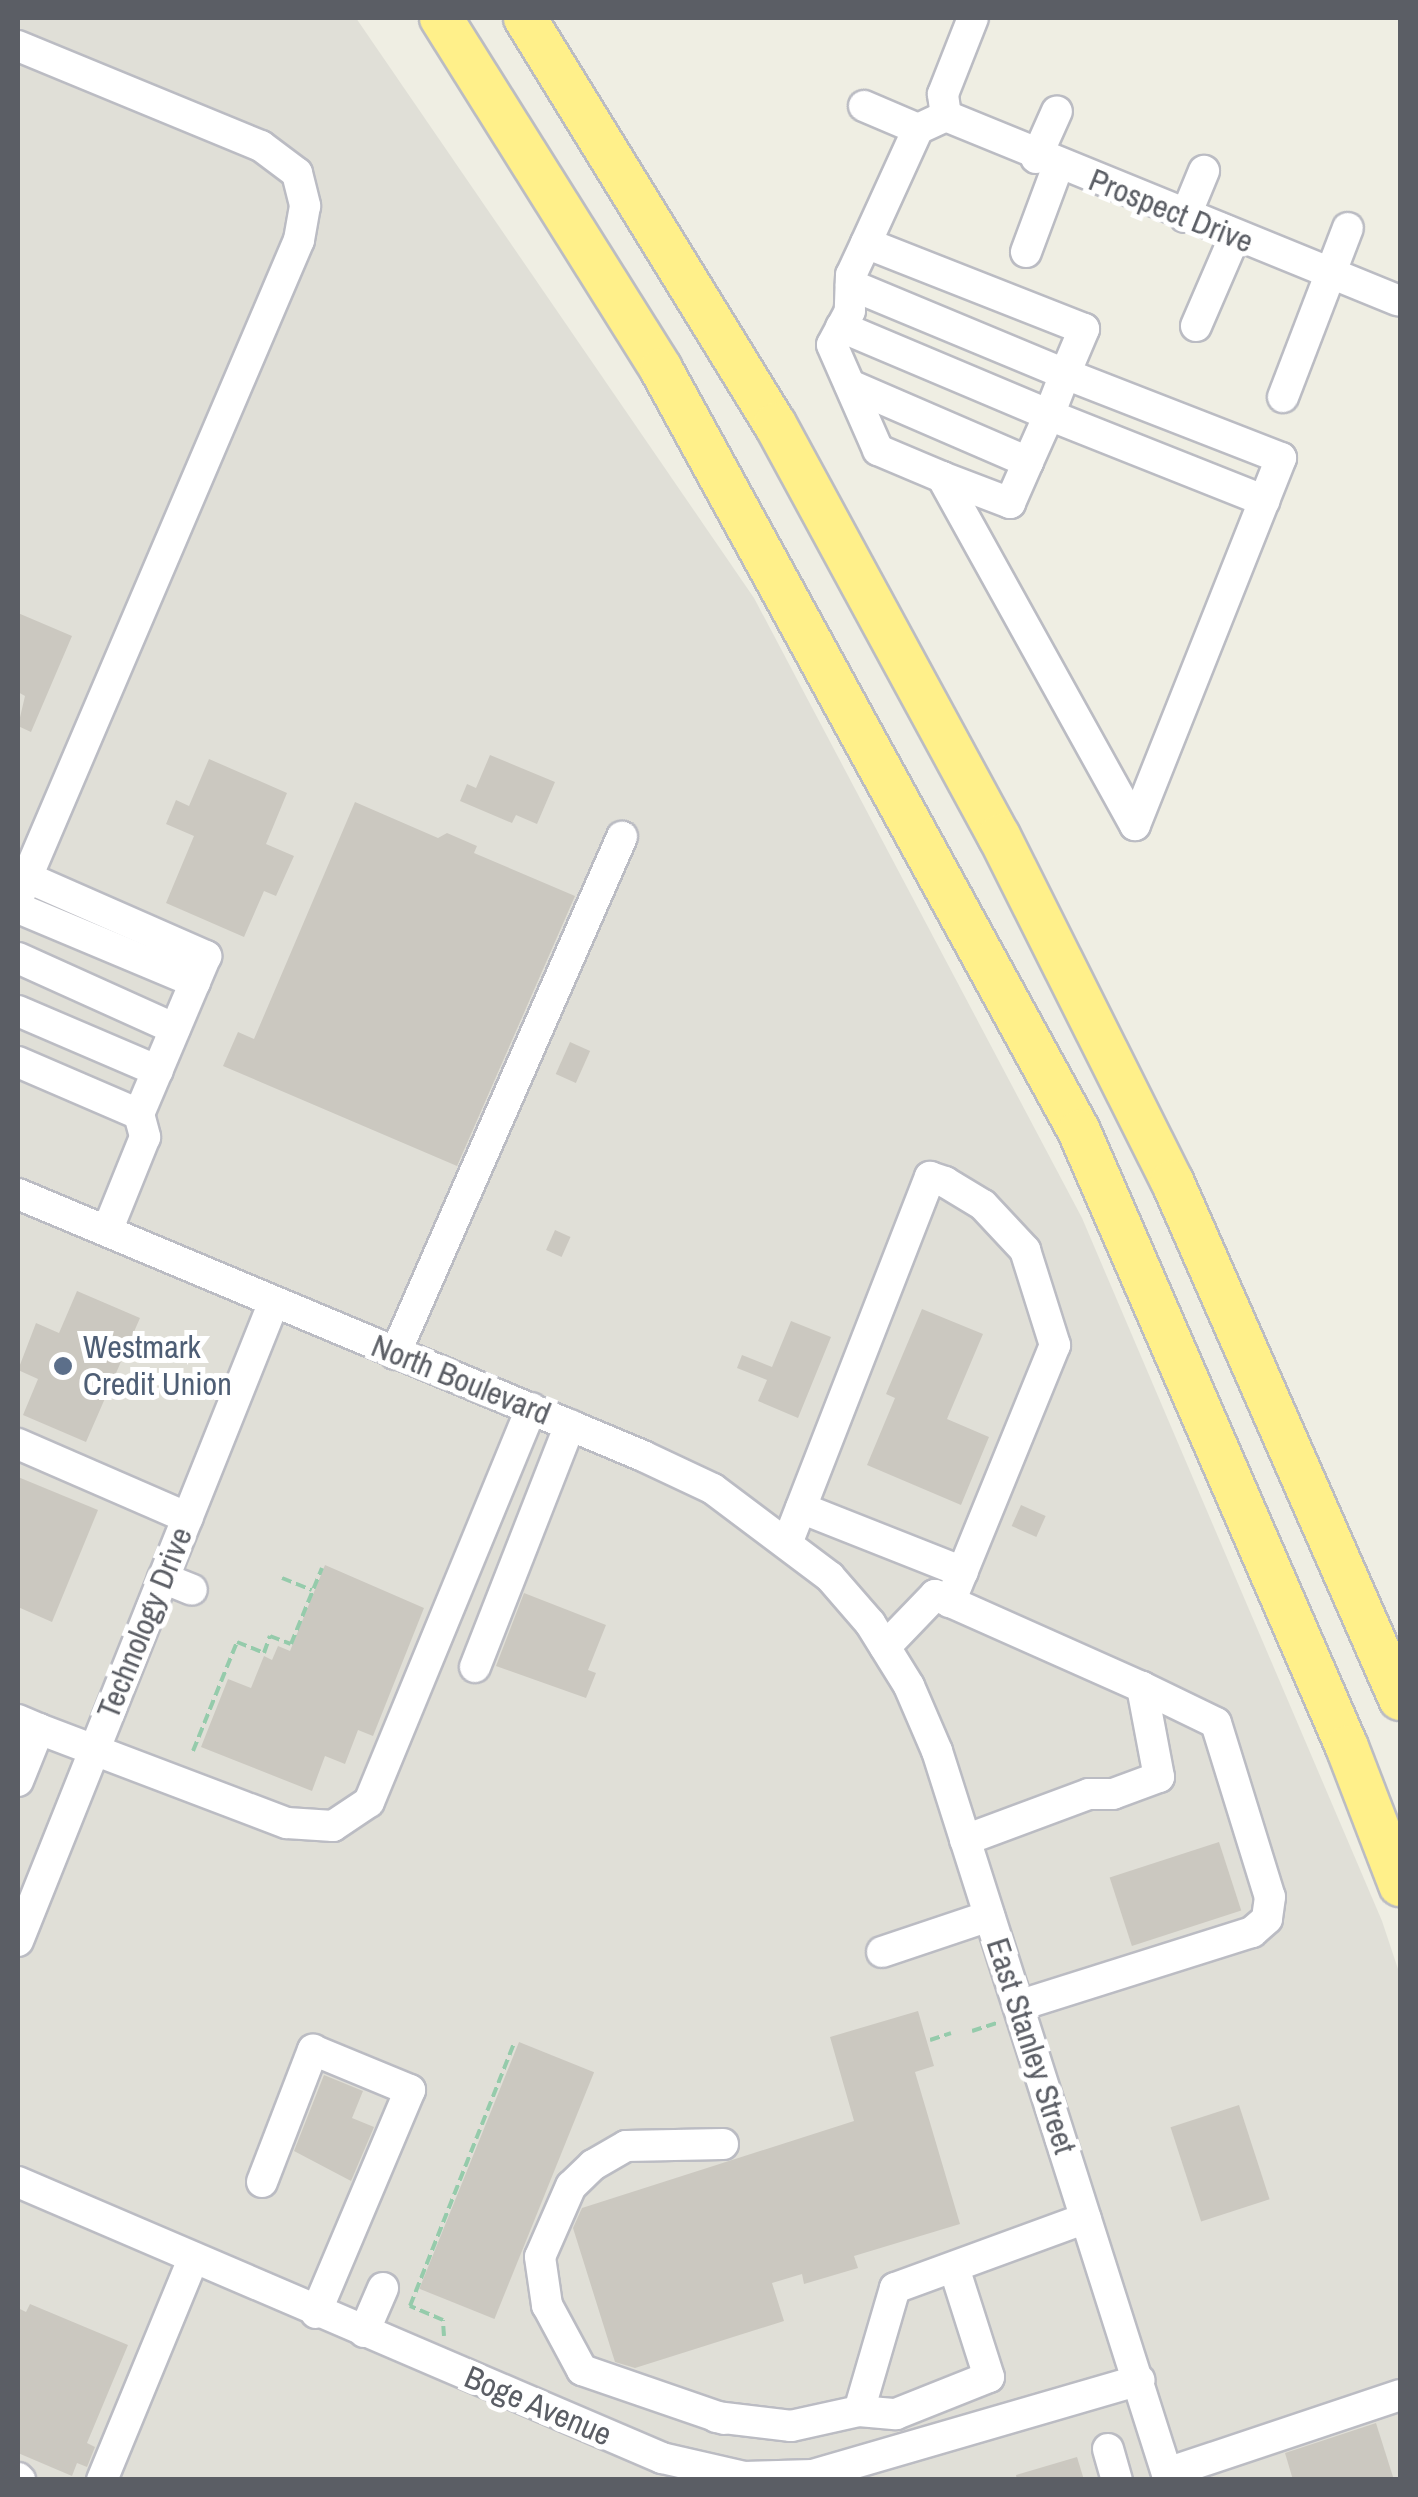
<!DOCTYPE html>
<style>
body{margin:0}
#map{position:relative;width:1418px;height:2497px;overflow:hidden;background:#efeee3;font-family:"Archivo Narrow",sans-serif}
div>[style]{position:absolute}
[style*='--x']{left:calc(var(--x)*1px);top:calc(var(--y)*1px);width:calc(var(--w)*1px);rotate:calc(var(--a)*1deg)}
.industrial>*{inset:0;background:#e0dfd7}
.building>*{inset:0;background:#cbc8c0;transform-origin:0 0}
.path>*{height:4px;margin-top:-2px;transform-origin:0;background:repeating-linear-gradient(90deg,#95cbab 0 10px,transparent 0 15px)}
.roads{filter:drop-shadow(2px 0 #bbbcc3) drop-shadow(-2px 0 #bbbcc3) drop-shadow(0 2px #bbbcc3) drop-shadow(0 -2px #bbbcc3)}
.minor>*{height:30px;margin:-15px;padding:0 15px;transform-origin:15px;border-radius:15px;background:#fff}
.highway>*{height:42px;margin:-21px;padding:0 21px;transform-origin:21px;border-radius:21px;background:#fff08a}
.dots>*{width:28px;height:28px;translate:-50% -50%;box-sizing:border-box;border:5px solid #fff;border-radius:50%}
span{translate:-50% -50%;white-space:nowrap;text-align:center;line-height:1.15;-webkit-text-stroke:10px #fff;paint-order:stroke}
.street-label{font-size:32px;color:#5b5e65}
.service-label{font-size:32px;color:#4e5e75}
.left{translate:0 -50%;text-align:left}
.frame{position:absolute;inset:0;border:20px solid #5b5e65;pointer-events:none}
</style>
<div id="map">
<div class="industrial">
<i style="clip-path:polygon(18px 18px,356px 18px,754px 598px,1082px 1218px,1382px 1921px,1400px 1975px,1400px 2479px,18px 2479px)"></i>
</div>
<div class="building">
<i style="clip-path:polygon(18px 613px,72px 636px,31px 732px,18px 726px,25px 696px,18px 692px)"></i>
<i style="clip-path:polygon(490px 755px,555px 782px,537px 824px,516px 815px,512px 823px,460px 801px,467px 784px,476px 788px)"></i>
<i style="clip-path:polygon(209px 759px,287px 793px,266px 844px,294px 856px,276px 896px,264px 891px,244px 937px,166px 903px,194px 836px,166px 824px,176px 800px,189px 806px)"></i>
<i style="clip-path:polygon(355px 802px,438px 838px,447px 833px,477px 846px,474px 853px,575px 896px,457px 1166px,223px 1066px,238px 1032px,254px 1039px)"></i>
<i style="left:570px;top:1042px;width:22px;height:35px;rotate:24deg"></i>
<i style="left:555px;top:1230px;width:17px;height:22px;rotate:24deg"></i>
<i style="clip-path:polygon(77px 1291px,140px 1318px,86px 1442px,23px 1415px,38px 1379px,18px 1370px,36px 1323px,59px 1333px)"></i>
<i style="clip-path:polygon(922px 1309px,983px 1334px,947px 1419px,989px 1437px,961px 1505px,867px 1465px,895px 1398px,886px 1394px)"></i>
<i style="clip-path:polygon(791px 1321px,831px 1337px,798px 1418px,758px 1401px,767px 1380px,737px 1368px,742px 1355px,772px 1367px)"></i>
<i style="clip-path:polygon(18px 1477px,98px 1510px,52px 1622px,18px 1607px)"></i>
<i style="left:1021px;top:1505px;width:27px;height:23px;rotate:24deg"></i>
<i style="clip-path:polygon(325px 1565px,424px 1608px,373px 1736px,358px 1730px,345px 1764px,325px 1756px,312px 1791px,201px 1747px,228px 1679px,251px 1688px,264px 1656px,272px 1660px,278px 1646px,290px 1651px)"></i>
<i style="clip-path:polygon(524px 1593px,606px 1625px,588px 1670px,596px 1673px,586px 1698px,496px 1666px)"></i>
<i style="left:1219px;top:1842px;width:72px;height:115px;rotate:72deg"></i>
<i style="clip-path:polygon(918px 2011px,934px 2066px,915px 2072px,960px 2224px,854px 2256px,858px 2268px,804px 2284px,802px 2274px,772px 2283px,784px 2321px,635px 2368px,615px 2362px,573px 2228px,582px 2208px,854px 2121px,830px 2037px)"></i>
<i style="left:519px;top:2042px;width:81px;height:266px;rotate:22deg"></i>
<i style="clip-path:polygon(324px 2075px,363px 2091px,352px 2118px,374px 2127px,351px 2181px,294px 2151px)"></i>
<i style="left:1239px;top:2105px;width:99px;height:72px;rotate:72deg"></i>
<i style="clip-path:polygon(30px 2304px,128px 2345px,87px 2443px,95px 2447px,87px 2467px,77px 2463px,72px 2476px,18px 2453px,18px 2308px,26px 2312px)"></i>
<i style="clip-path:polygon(1376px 2423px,1394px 2480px,1293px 2480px,1285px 2453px)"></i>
<i style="clip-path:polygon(1077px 2457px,1084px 2480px,1017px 2480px,1016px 2475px)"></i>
</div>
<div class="path">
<i style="--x:282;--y:1578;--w:32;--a:22"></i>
<i style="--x:193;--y:1751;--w:118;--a:-68"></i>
<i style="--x:237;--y:1642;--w:29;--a:22"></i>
<i style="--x:264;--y:1653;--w:18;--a:-71"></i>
<i style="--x:270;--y:1636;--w:22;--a:21"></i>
<i style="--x:291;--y:1644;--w:82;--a:-67.8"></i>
<i style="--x:972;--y:2031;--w:28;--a:-18"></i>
<i style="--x:930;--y:2040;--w:22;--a:-18"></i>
<i style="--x:444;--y:2336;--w:16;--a:-94"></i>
<i style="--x:443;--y:2320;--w:36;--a:-157"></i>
<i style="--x:410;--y:2306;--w:283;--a:-68.4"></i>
</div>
<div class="roads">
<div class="minor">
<i style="--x:18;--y:46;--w:263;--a:22.4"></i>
<i style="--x:261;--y:146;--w:45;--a:36.9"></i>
<i style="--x:297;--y:173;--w:34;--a:76"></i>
<i style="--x:305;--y:206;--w:35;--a:100"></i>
<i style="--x:299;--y:240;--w:715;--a:113.12"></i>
<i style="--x:864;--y:106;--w:59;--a:23.1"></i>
<i style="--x:946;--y:116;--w:488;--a:22.2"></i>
<i style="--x:946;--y:116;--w:22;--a:-98"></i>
<i style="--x:943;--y:94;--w:82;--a:-68.5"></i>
<i style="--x:1036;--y:158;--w:51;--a:-65.9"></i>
<i style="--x:1185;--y:217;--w:50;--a:-67.6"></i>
<i style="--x:866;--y:243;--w:35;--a:115"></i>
<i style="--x:851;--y:275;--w:36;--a:92"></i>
<i style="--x:850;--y:311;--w:38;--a:118"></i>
<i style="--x:832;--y:345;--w:115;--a:66.3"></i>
<i style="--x:878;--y:450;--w:69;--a:22.9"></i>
<i style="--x:942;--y:477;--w:398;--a:61"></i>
<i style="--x:1135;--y:825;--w:395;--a:-68.3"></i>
<i style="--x:1281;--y:458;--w:232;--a:-158.7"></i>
<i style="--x:1065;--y:374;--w:49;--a:-67.1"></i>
<i style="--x:1084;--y:329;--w:234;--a:-158.5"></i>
<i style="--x:866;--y:243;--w:125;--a:-65.5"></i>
<i style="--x:918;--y:129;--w:31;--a:-25"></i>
<i style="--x:1026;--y:252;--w:92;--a:-69.6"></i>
<i style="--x:1196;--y:326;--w:98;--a:-66.6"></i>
<i style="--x:841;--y:327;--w:226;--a:22.9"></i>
<i style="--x:1049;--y:415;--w:44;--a:-68.7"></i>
<i style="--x:1065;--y:374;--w:232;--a:-157.4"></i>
<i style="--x:850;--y:385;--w:194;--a:23.4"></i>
<i style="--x:1028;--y:462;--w:51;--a:-65.9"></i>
<i style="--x:1049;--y:415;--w:232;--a:21.7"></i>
<i style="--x:1283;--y:397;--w:181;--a:-69"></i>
<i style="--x:942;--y:477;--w:73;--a:20.9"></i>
<i style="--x:1010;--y:503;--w:45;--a:-66.3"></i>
<i style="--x:26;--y:877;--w:197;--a:23.7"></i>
<i style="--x:206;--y:956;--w:172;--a:113"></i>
<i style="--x:139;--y:1114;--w:24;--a:75"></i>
<i style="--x:145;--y:1137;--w:101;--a:112"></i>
<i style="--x:18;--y:908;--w:192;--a:22.7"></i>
<i style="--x:18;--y:958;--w:172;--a:24.3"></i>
<i style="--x:18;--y:1011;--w:152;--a:23.2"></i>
<i style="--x:18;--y:1062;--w:132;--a:23.3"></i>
<i style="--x:18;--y:1194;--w:678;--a:22.74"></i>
<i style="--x:643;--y:1456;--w:77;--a:25.2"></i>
<i style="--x:713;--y:1489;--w:146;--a:36.9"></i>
<i style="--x:830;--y:1577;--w:61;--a:49"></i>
<i style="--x:870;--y:1623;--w:74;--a:58.2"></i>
<i style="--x:909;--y:1686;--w:71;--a:66.7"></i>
<i style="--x:937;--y:1751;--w:765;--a:72.35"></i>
<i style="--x:395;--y:1354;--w:565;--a:-66.3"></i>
<i style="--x:18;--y:1444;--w:185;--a:23.5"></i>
<i style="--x:801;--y:1508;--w:174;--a:21.6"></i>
<i style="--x:788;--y:1541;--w:391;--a:-68.7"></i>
<i style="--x:930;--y:1177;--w:16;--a:18"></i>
<i style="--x:945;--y:1182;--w:44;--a:31.2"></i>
<i style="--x:983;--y:1205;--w:62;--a:47"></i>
<i style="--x:1025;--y:1250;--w:100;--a:72.5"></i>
<i style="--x:1055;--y:1345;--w:278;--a:112.2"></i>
<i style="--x:163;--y:1578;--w:31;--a:22"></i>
<i style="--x:885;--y:1647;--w:72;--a:-46.1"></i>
<i style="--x:935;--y:1595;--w:227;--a:24"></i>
<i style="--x:475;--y:1667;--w:260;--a:-68.6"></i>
<i style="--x:18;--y:1720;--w:23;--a:23"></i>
<i style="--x:39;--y:1729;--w:56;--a:112"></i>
<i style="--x:39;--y:1729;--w:265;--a:20.8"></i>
<i style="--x:287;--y:1823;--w:46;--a:3.7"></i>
<i style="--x:333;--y:1826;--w:43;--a:-33.7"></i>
<i style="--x:369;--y:1802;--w:426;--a:-67.6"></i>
<i style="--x:965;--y:1840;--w:132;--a:-20.4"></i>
<i style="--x:1089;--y:1794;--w:24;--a:0"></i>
<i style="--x:1113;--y:1794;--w:49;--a:-20.3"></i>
<i style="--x:1159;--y:1777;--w:92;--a:-100.7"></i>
<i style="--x:1142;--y:1687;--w:82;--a:25.9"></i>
<i style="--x:1216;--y:1723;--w:182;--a:72.8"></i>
<i style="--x:1270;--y:1897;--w:22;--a:98"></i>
<i style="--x:1267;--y:1919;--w:20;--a:139"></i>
<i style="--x:1252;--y:1932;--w:245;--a:162.5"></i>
<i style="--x:18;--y:1941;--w:686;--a:-68.18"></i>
<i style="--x:882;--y:1952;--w:113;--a:-18.6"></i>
<i style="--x:723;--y:2144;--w:97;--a:178.8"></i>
<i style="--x:626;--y:2146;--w:38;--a:150"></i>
<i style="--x:593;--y:2165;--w:30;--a:136"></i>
<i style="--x:571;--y:2186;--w:77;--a:113.6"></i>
<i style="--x:540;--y:2257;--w:49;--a:81.7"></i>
<i style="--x:547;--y:2305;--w:74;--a:61.7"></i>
<i style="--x:582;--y:2370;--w:150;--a:19"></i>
<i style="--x:18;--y:2182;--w:701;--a:23.2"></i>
<i style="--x:662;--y:2458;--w:84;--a:13"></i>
<i style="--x:744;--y:2477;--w:69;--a:-1.7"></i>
<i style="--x:813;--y:2475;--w:340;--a:-16.2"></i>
<i style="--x:262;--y:2182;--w:142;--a:-68.9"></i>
<i style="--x:313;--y:2050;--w:105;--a:22.4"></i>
<i style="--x:410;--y:2090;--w:242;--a:112.9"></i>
<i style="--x:364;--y:2332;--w:48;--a:-66.6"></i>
<i style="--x:859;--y:2411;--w:37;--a:5"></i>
<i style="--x:896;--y:2414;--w:100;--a:-21.7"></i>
<i style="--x:989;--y:2377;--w:115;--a:-107.7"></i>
<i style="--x:716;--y:2417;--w:76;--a:6.8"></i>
<i style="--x:791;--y:2426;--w:70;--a:-12.4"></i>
<i style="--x:859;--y:2411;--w:128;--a:-73.7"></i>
<i style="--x:895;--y:2288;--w:203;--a:-20.1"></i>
<i style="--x:1108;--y:2449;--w:32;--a:74"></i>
<i style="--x:1167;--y:2473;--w:246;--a:-18.5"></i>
<i style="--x:18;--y:2478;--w:3;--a:45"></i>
<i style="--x:102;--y:2480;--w:239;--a:-67.6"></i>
</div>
<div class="highway">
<i style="--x:441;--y:18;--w:414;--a:57.9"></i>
<i style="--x:661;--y:369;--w:869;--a:61.25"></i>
<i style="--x:1079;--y:1131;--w:672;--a:66.49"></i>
<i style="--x:1347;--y:1747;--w:148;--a:69"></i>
<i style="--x:525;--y:18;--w:477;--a:58.4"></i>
<i style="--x:775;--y:424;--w:469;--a:61.5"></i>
<i style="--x:999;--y:836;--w:386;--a:63.4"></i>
<i style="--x:1172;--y:1181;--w:566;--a:66.24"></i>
</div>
</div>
<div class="dots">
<i style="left:63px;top:1366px;background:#5c6f8a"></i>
</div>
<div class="street-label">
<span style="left:1171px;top:211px;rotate:22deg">Prospect Drive</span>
<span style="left:461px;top:1380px;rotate:22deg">North Boulevard</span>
<span style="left:145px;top:1623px;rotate:-68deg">Technology Drive</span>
<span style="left:1031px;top:2046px;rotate:72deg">East Stanley Street</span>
<span style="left:538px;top:2406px;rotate:23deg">Boge Avenue</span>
</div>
<div class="service-label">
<span class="left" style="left:83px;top:1366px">Westmark<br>Credit Union</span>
</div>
<div class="frame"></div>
</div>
